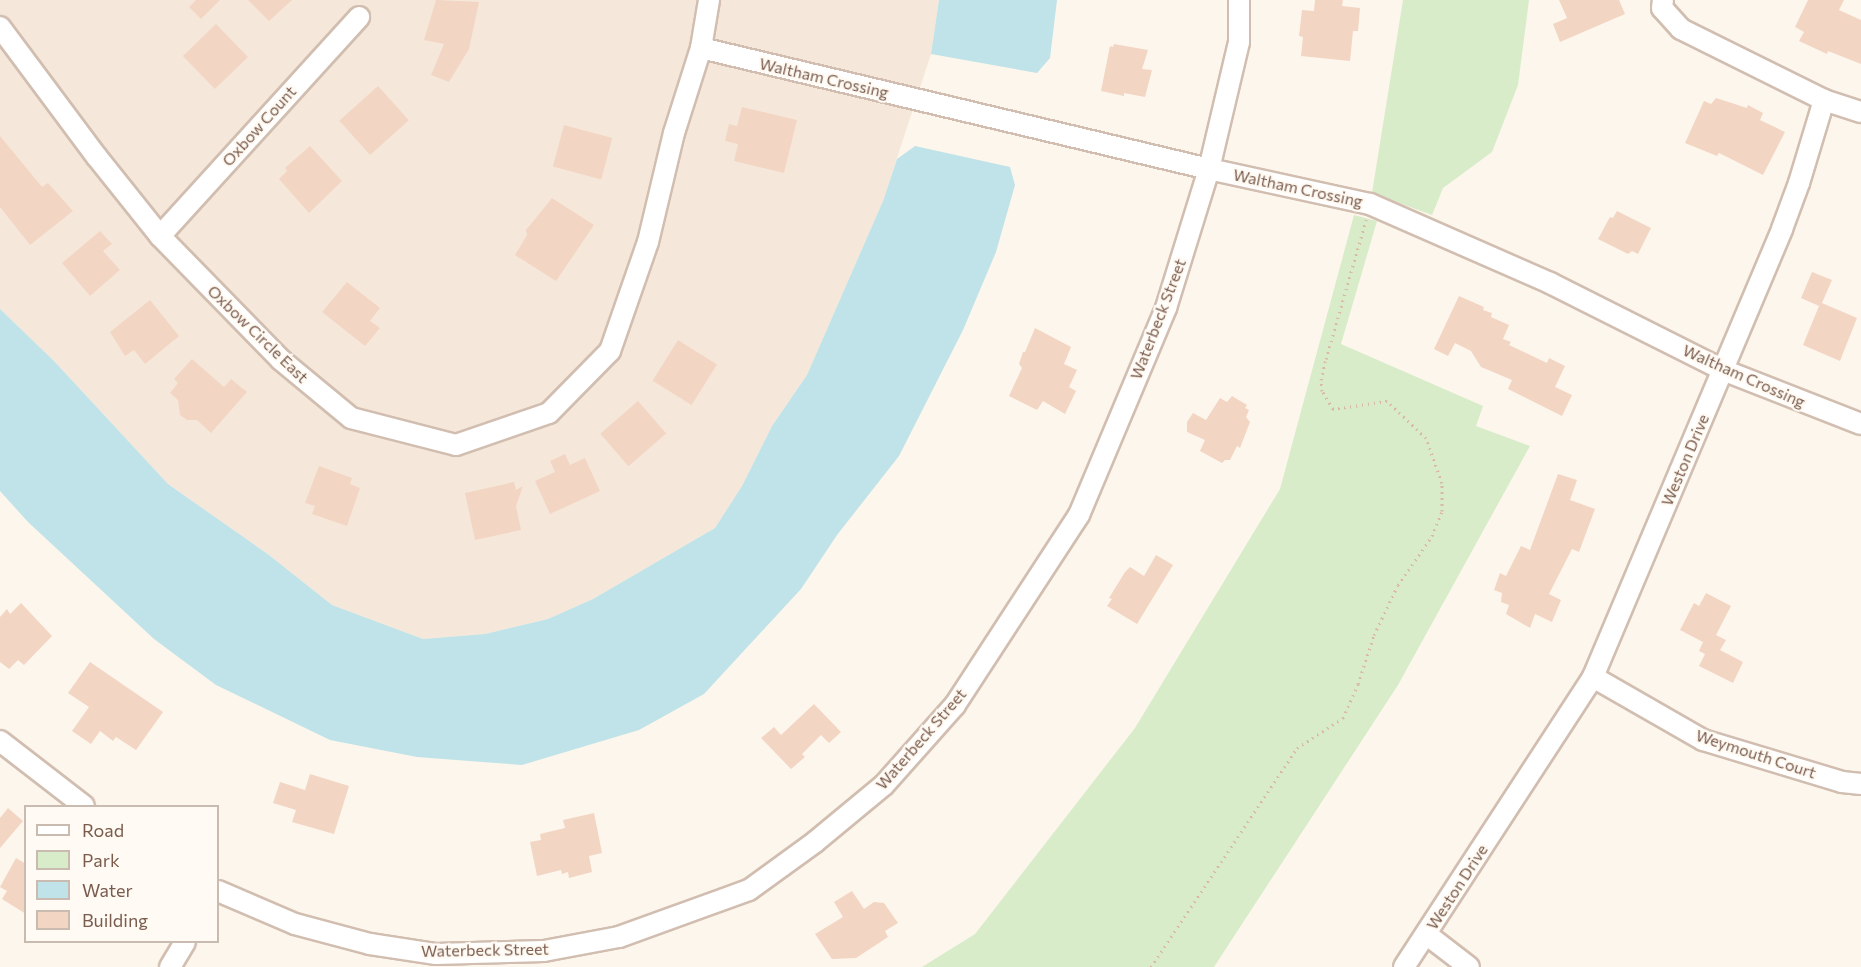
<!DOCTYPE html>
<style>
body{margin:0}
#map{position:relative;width:1861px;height:967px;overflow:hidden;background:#fdf6ec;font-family:Commissioner,sans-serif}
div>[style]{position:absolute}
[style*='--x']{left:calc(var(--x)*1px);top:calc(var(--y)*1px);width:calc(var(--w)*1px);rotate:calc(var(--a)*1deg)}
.residential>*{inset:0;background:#f5e8da}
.green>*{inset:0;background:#d8ecc9}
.water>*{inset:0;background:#bfe3e8}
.building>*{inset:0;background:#f3d5c3;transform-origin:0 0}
.path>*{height:3px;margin-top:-1.5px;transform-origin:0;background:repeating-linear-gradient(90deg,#d9b8a5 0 1.5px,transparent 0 6px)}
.roads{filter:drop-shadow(2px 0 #d1beb0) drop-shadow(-2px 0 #d1beb0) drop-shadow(0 2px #d1beb0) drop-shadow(0 -2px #d1beb0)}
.street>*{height:20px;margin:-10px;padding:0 10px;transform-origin:10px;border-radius:10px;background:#fff}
span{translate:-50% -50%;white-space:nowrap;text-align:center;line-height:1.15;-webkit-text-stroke:4.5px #fffaf3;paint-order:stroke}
.street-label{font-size:16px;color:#7a5c4d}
.legend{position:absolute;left:24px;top:805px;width:195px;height:138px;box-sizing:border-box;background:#fffaf3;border:2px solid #cabbb1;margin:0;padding:8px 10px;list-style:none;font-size:18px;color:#7a5c4d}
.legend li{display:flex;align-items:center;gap:12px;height:30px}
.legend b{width:30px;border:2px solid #cabbb1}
</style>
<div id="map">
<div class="residential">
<i style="clip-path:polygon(0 0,939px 0,931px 54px,883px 201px,807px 375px,772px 426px,742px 486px,715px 528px,593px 599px,548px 619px,485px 634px,423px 639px,332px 605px,269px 555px,168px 484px,54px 361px,0 309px)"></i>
</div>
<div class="green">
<i style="clip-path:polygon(1403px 0,1529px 0,1518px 85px,1492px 152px,1443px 188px,1432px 215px,1372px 193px)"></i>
<i style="clip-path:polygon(1354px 215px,1377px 221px,1341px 344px,1483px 406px,1476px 426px,1530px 446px,1398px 685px,1214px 967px,922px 967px,975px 934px,1135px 728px,1280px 489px)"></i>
</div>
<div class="water">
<i style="clip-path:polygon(939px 0,1057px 0,1050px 58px,1037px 73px,931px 54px)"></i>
<i style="clip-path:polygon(915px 146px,1010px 167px,1015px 185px,996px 252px,963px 330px,899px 456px,837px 535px,801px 589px,704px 694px,639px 730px,522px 765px,417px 757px,330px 740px,216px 685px,154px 639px,28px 522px,0 491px,0 309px,54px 361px,168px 484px,269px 555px,332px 605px,423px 639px,485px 634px,548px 619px,593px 599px,715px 528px,742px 486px,772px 426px,807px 375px,883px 201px,897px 159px)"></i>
</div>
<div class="building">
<i style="clip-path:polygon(196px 0,220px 0,201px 19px,189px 7px)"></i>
<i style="clip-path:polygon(248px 0,292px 0,269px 21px)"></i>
<i style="clip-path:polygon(436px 0,479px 2px,469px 49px,449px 82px,431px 75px,444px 44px,424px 40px)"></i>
<i style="clip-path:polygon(1315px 0,1343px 0,1342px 6px,1360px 8px,1358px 31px,1353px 31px,1350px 61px,1301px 56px,1303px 37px,1299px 36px,1302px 10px,1314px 11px)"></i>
<i style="clip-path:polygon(1559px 0,1619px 0,1625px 14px,1560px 42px,1553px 24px,1567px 18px)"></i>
<i style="clip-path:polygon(1808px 0,1844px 0,1839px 10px,1861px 20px,1861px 64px,1828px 51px,1827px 54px,1799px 41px,1804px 32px,1795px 27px)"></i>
<i style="left:216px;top:24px;width:46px;height:46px;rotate:46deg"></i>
<i style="clip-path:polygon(1114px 44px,1148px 50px,1142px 69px,1152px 70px,1145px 97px,1124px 93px,1124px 96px,1101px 91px,1110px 46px,1113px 47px)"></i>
<i style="left:378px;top:86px;width:46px;height:52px;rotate:48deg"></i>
<i style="clip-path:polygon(1716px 98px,1747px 108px,1748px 105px,1763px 113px,1760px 120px,1785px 132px,1763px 175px,1719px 153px,1717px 156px,1685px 143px,1704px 101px,1711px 104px)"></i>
<i style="clip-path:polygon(742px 107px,797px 120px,784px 173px,734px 161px,738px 144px,725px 141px,729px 124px,737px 126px)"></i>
<i style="left:564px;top:125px;width:50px;height:43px;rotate:15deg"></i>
<i style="clip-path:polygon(0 136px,42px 187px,48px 183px,73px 211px,30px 245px,0 207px)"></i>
<i style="clip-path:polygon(310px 146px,342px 181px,309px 213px,279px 179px,287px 171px,285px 168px)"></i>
<i style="clip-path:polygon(552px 198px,594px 225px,556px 281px,515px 255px,527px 235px,526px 230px)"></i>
<i style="clip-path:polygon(1617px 211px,1651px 228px,1638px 254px,1632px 251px,1628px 254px,1598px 239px,1610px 217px,1613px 218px)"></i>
<i style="clip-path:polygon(100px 231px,112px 244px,103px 251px,120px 270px,90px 296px,62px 263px)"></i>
<i style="clip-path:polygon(1812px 272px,1832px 280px,1822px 303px,1857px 318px,1840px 361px,1803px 345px,1819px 306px,1801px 298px)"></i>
<i style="clip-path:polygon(347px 282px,380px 308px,370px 321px,380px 328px,365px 346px,322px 312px)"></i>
<i style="clip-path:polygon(1459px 296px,1484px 307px,1483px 310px,1492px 313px,1491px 317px,1509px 325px,1503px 339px,1511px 342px,1509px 345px,1547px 363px,1549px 358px,1565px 366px,1555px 387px,1572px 395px,1562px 416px,1508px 389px,1512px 380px,1481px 367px,1471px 351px,1455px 343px,1448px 356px,1434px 349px)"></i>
<i style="clip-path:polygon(150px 300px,179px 336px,145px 364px,134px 350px,125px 356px,110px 332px)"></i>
<i style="clip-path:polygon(1035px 328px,1071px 347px,1064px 364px,1077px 370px,1069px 387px,1076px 391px,1065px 414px,1043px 401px,1037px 410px,1009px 396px,1022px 368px,1019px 364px,1023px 352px,1025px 352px)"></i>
<i style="left:678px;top:340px;width:46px;height:48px;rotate:32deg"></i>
<i style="clip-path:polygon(192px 359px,224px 387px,231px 379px,247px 392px,211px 433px,197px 420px,187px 420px,180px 415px,178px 400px,170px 393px,178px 383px,174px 379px)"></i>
<i style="clip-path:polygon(1232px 396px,1247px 405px,1245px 408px,1249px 410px,1246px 417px,1250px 422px,1240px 448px,1237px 446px,1230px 460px,1225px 460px,1222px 463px,1200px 451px,1205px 440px,1187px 432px,1187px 422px,1193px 413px,1206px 420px,1220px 398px,1227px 402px)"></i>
<i style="left:638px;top:401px;width:43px;height:50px;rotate:49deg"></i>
<i style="clip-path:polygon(565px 454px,570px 465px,585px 458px,600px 491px,550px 514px,535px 481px,555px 472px,550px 461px)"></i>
<i style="clip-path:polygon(319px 466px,352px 478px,350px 484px,360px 488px,347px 526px,312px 514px,315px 506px,305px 503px)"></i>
<i style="clip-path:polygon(1558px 474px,1577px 480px,1570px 500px,1595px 509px,1579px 552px,1572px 549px,1549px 594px,1561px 600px,1552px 622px,1535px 614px,1530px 628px,1506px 614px,1509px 605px,1501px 602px,1502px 593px,1494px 590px,1500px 573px,1506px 576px,1521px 546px,1530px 550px)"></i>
<i style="clip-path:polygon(514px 482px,516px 490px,523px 486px,516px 506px,521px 530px,475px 540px,465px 493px)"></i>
<i style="clip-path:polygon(1156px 555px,1173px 565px,1137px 624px,1107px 606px,1112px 599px,1109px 598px,1125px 572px,1130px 567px,1144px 576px)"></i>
<i style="clip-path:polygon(1706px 593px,1731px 606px,1716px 635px,1726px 640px,1720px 650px,1743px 662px,1733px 683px,1699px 666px,1705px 654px,1699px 651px,1703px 642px,1680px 630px,1694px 603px,1699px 606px)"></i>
<i style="clip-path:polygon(21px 603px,52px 636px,24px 665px,18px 660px,9px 669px,0 662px,0 617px,7px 609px,10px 614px)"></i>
<i style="clip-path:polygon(90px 662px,163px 712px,136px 750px,116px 737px,113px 741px,100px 731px,91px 744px,72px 731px,89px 707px,68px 693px)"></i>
<i style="clip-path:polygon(814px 704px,841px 732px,829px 743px,821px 735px,802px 754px,805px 757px,791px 769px,761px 738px,774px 727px,781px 735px)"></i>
<i style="clip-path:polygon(310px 774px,349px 786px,334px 834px,292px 822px,296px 810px,273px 803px,280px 782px,305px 790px)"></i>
<i style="clip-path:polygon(8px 808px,23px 821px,0 848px,0 818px)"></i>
<i style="clip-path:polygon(594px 813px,602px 853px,589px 856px,592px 872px,569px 878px,568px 872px,562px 874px,561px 870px,537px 876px,530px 842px,541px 840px,540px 834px,565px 828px,563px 820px)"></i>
<i style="clip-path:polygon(16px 858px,26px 864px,26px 914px,2px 899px,7px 891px,0 887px)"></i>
<i style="clip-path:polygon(852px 891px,864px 909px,874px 902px,884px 903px,898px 923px,885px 931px,888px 937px,856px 958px,832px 959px,815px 934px,843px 917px,834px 902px)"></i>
</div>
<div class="path">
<i style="--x:1151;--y:967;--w:263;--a:-56.3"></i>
<i style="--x:1297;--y:748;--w:55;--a:-33.1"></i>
<i style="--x:1343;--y:718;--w:37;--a:-66"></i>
<i style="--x:1358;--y:684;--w:52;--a:-71.9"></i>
<i style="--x:1374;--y:635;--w:55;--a:-64.4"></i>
<i style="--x:1398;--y:585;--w:60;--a:-55.2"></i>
<i style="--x:1432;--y:536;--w:27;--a:-68"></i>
<i style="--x:1442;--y:511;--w:28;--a:-90"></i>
<i style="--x:1442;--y:483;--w:48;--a:-109.6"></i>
<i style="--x:1426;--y:438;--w:54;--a:-136.5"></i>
<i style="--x:1387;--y:401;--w:55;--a:171.6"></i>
<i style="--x:1333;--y:409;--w:21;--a:-121"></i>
<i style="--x:1322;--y:391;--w:11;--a:-95"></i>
<i style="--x:1321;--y:380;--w:22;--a:-77"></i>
<i style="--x:1326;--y:359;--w:145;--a:-73.9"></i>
</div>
<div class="roads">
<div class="street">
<i style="--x:0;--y:27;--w:162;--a:53.3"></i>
<i style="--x:97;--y:157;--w:101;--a:51.4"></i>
<i style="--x:160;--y:236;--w:173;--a:45.7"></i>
<i style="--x:281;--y:360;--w:91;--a:39.6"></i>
<i style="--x:351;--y:418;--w:108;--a:14.4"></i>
<i style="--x:456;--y:445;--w:98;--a:-19"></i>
<i style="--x:549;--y:413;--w:87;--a:-45.5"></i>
<i style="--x:610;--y:351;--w:115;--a:-70.8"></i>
<i style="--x:648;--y:242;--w:112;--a:-76.6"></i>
<i style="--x:674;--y:133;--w:89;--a:-72.4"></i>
<i style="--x:701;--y:48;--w:49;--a:-80.5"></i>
<i style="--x:701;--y:48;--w:522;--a:13.4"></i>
<i style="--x:1209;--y:169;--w:165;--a:12.3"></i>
<i style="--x:1370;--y:204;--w:197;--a:23.7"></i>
<i style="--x:1550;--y:283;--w:194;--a:26.7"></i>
<i style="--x:1723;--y:370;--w:148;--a:21.4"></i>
<i style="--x:1824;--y:100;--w:39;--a:18"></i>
<i style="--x:160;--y:236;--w:296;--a:-47.7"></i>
<i style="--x:1593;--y:677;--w:127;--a:29.8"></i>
<i style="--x:1703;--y:740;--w:145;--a:16.8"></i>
<i style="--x:1842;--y:782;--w:19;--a:6"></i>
<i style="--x:0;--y:741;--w:106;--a:37.7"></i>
<i style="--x:218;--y:891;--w:84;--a:23.2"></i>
<i style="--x:295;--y:924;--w:78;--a:14.9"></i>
<i style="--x:370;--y:944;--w:67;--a:8.6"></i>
<i style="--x:436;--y:954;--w:108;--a:-1.6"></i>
<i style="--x:544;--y:951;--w:76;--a:-10.6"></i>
<i style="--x:619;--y:937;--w:138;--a:-19.9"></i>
<i style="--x:749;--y:890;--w:82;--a:-36"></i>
<i style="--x:815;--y:842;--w:89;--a:-39.6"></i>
<i style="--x:884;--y:785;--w:107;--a:-48.4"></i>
<i style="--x:955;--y:705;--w:227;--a:-56.9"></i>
<i style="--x:1079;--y:515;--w:225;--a:-67.2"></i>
<i style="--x:1166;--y:308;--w:145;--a:-72.8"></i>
<i style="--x:1209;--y:169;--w:130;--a:-76.7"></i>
<i style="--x:1239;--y:42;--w:42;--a:-90"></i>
<i style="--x:1426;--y:934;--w:54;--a:37.5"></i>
<i style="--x:170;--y:967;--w:29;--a:-59"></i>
<i style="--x:1404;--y:967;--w:346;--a:-56.9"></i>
<i style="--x:1593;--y:677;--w:486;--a:-67.1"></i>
<i style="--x:1782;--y:229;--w:49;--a:-69.7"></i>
<i style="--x:1799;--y:183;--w:87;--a:-73.2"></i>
<i style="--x:1824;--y:100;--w:160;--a:-153.6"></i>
<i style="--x:1681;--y:29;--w:28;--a:-132"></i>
<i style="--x:1662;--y:8;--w:8;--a:-83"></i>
</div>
</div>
<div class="street-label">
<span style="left:824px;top:78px;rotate:13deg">Waltham Crossing</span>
<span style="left:259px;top:126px;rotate:-48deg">Oxbow Count</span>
<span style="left:1298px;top:188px;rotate:12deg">Waltham Crossing</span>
<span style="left:1158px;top:319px;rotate:-69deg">Waterbeck Street</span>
<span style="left:258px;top:334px;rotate:44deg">Oxbow Circle East</span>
<span style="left:1744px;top:376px;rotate:24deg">Waltham Crossing</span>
<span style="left:1685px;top:460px;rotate:-67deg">Weston Drive</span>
<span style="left:921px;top:739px;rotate:-49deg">Waterbeck Street</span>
<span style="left:1756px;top:754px;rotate:18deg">Weymouth Court</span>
<span style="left:1457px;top:887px;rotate:-57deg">Weston Drive</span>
<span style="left:485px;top:950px;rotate:-1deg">Waterbeck Street</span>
</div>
<ul class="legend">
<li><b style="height:8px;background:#fff"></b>Road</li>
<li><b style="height:16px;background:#d8ecc9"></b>Park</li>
<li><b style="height:16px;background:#bfe3e8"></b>Water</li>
<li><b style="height:16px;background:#f3d5c3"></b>Building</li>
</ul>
</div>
